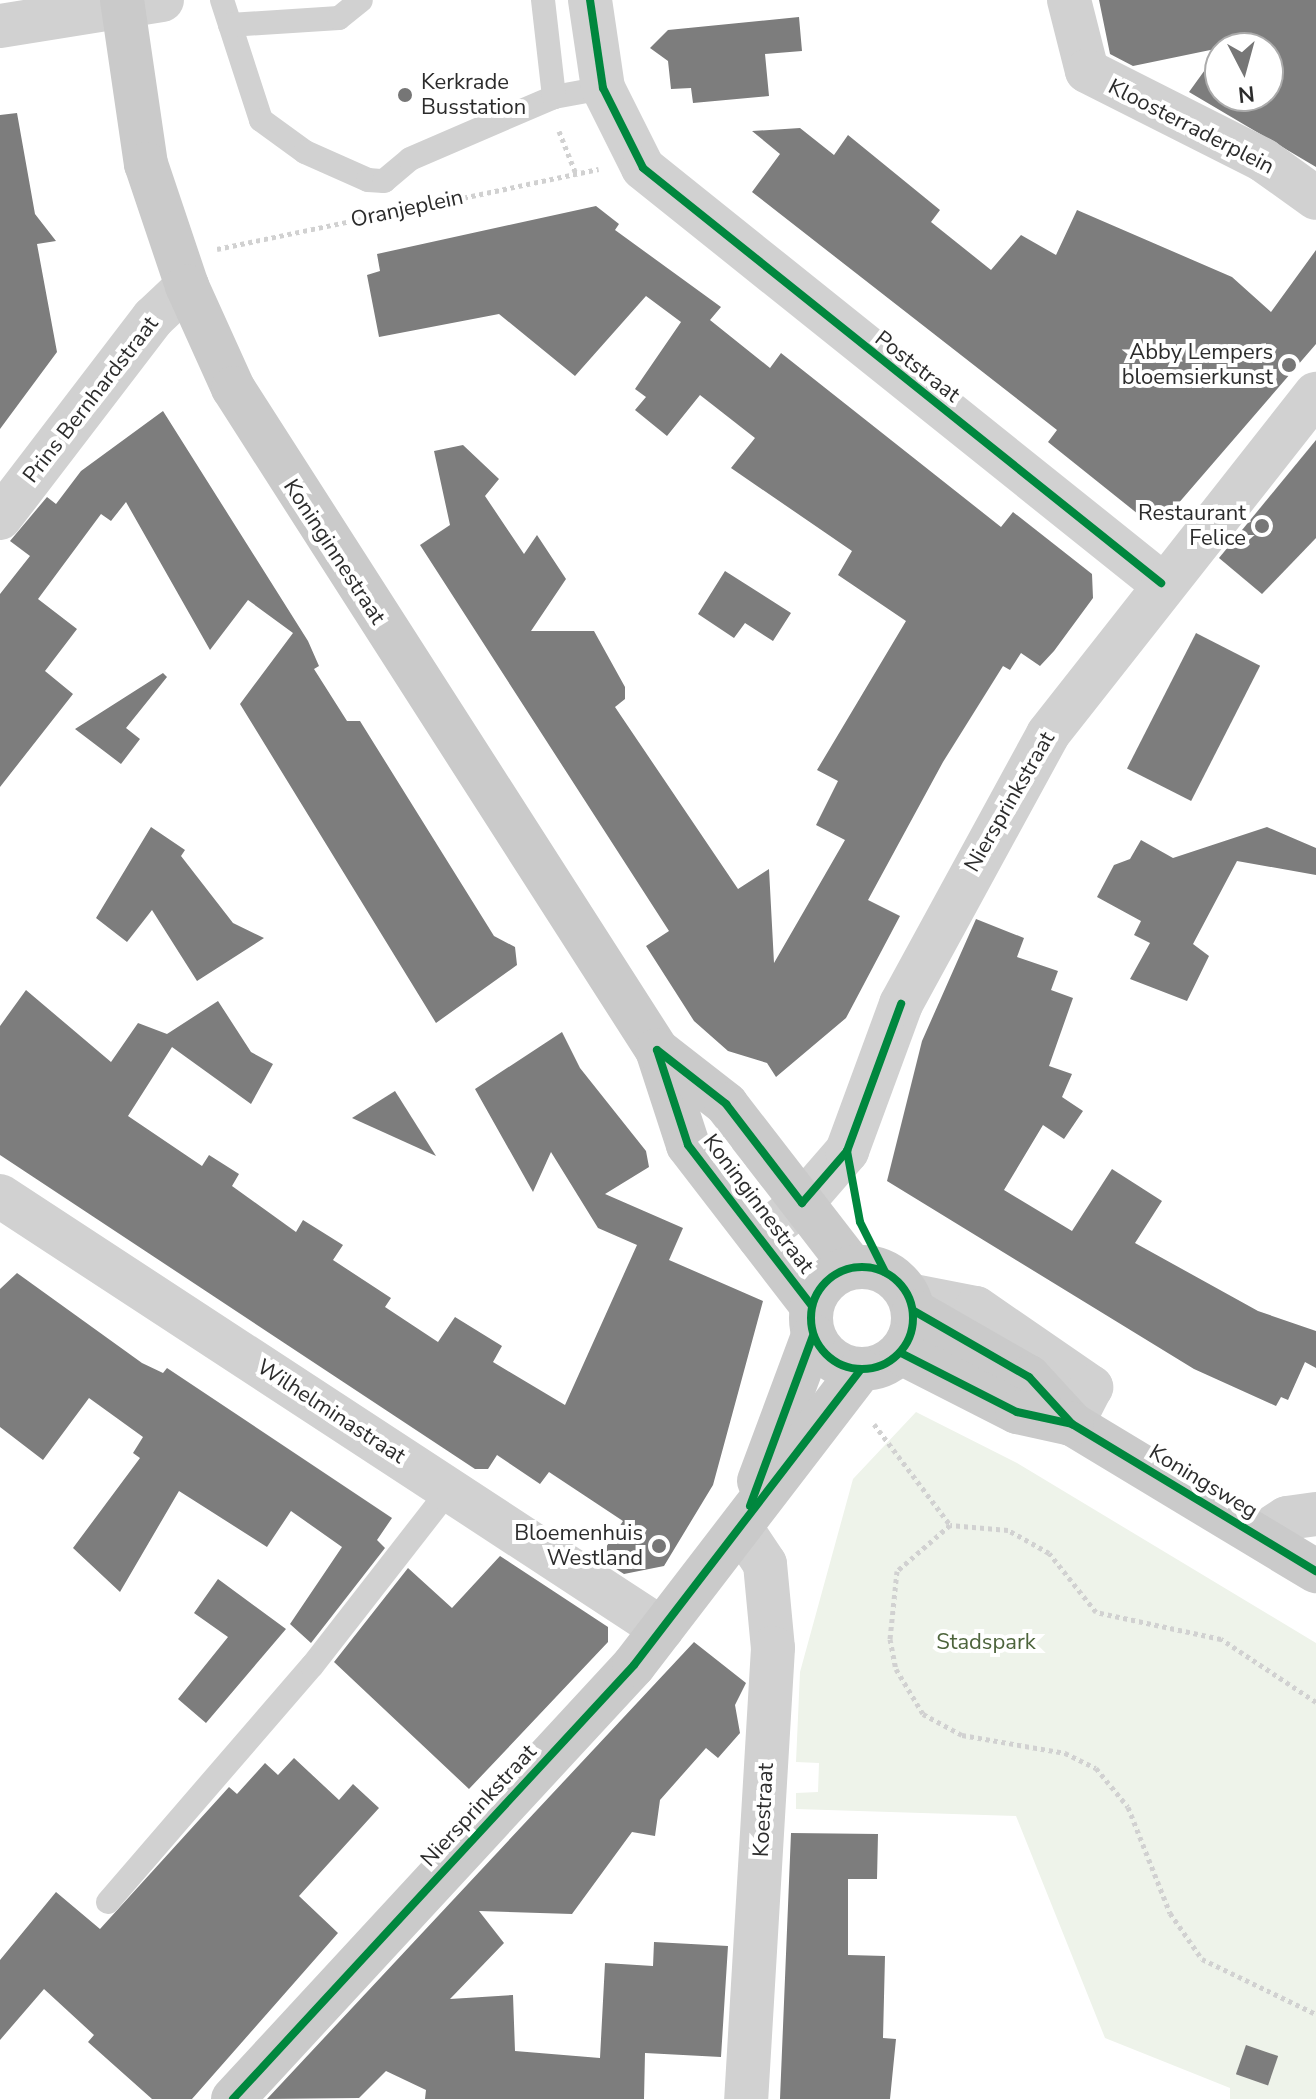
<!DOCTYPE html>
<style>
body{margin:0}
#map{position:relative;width:1316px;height:2099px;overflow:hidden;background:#fff;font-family:"Nunito Sans",sans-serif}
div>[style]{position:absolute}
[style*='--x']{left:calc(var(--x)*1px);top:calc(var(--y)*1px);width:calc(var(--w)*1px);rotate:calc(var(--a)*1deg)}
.green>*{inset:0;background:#eef3ea}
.building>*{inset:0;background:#7d7d7d;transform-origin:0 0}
.path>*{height:5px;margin-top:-2.5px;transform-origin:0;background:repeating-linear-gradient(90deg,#d1d1d1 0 4px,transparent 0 8px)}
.service>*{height:24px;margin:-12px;padding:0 12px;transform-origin:12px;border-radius:12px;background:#d1d1d1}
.minor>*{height:44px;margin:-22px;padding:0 22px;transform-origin:22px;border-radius:22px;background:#d1d1d1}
.secondary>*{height:44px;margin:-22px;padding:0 22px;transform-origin:22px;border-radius:22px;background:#cacaca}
.secondary>.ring{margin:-22px;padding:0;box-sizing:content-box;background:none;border:44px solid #cacaca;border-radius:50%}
.cycleway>*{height:8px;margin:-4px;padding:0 4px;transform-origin:4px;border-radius:4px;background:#00873e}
.cycleway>.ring{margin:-4px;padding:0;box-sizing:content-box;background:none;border:8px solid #00873e;border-radius:50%}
.dots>*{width:22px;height:22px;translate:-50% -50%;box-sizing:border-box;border:4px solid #fff;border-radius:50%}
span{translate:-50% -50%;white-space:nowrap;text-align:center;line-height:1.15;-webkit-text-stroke:8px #fff;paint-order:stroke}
.poi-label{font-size:22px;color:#2c2c2c}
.left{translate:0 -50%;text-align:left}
.right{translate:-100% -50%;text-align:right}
.street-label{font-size:22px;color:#2c2c2c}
.park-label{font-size:22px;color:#4d643c}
.north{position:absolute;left:1204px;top:32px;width:80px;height:80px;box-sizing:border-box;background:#fff;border:2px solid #ababab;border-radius:50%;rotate:174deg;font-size:22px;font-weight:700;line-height:32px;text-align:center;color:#2c2c2c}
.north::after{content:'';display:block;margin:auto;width:28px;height:36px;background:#767676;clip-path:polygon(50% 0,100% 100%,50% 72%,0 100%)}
</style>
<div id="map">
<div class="green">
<i style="clip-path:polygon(916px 1412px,1017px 1463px,1316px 1643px,1316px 2099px,1230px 2099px,1230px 2088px,1105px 2038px,1016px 1816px,796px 1809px,796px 1793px,818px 1792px,819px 1763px,796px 1762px,800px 1672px,853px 1479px)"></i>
</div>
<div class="building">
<i style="clip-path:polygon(1099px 0,1316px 0,1316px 167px,1189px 92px,1220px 49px,1220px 96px,1268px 96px,1268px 48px,1220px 48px,1133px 66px,1110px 54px)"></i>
<i style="clip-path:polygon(799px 17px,802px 51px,765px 54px,769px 96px,693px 103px,691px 88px,671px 89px,668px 61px,650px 48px,668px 30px)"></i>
<i style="clip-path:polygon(17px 113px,35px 214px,56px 241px,37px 244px,57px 352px,0 429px,0 115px)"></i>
<i style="clip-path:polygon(800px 128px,834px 155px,848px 135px,940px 210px,931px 222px,991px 270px,1021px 235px,1056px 255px,1077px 210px,1232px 277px,1271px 312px,1316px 250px,1316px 344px,1164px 520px,1148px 522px,1048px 442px,1057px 430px,752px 192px,780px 154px,752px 131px)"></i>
<i style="clip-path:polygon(596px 206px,619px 224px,615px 230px,721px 307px,710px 320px,770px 368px,781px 353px,1001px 527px,1013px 512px,1092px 574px,1093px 598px,1054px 651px,1040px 666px,1021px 653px,1010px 670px,1003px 666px,943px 762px,868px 900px,900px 916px,846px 1018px,776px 1077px,767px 1063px,728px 1051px,694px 1021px,646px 946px,669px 931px,420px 545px,450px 525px,434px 451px,463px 445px,499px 479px,485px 496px,524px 554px,537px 535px,566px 579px,531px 631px,594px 631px,625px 687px,625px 699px,615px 707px,738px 889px,769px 869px,774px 963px,845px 840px,816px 825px,838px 781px,817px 770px,906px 621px,838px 575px,852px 551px,731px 468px,755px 438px,700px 395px,667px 436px,635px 410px,646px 397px,635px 389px,681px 322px,646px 296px,575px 376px,499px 314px,379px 337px,367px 275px,380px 271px,377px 254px)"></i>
<i style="clip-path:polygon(163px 411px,308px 641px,319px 666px,314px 669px,347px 721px,360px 721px,494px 936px,515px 947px,517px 965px,436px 1023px,240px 704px,293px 633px,248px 600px,210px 650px,126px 502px,111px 521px,101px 514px,38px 599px,77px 629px,45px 671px,73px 694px,0 787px,0 594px,30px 556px,10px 541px,47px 497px,56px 504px,81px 471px)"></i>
<i style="clip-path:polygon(1316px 440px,1316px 538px,1262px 594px,1219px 558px)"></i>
<i style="clip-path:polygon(725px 571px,791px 613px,773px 641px,745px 623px,734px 638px,698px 614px)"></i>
<i style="left:1196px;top:633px;width:72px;height:152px;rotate:27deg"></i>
<i style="clip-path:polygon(163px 673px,167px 677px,126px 728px,140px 739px,121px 764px,75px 729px)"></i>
<i style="clip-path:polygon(151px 827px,185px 850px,181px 856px,233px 923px,264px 938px,197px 981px,152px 910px,127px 942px,96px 918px)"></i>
<i style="clip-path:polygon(1267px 827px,1316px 848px,1316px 875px,1237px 861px,1193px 944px,1209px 956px,1187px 1001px,1130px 979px,1150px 943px,1134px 935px,1141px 921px,1097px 897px,1114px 865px,1130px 859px,1141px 840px,1173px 858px)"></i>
<i style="clip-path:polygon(976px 919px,1024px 938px,1017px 957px,1058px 971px,1051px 990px,1073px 998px,1049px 1066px,1072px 1074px,1062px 1097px,1083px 1111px,1064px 1139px,1043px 1125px,1004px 1190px,1072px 1231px,1112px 1169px,1162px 1201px,1135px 1243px,1258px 1311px,1316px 1331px,1316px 1368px,1305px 1362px,1288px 1400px,1281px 1397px,1276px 1406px,1194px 1369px,887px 1181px,922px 1041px)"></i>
<i style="clip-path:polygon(26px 990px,111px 1062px,138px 1023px,167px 1034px,218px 1001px,251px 1052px,273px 1064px,251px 1104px,172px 1047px,128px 1116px,202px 1166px,209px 1155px,239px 1174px,232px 1186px,296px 1232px,303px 1220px,343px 1245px,333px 1260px,391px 1298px,385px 1307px,438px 1342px,455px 1317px,502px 1346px,493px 1362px,565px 1405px,637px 1245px,598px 1228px,551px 1152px,533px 1192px,475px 1089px,562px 1032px,580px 1068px,646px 1151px,649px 1167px,605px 1194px,683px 1228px,669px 1260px,763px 1301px,713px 1485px,664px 1566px,624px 1574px,599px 1558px,623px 1521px,549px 1472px,540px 1484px,497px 1455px,488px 1469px,475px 1469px,0 1155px,0 1026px)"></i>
<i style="clip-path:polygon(395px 1091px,436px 1156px,352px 1118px)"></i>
<i style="clip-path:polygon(17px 1273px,142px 1363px,163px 1373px,167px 1368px,392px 1518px,377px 1540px,385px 1548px,311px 1643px,290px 1624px,342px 1547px,291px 1511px,267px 1547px,179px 1491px,120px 1592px,73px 1548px,140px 1458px,133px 1453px,143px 1437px,89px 1398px,43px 1460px,0 1427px,0 1289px)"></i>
<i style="clip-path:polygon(500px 1556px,608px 1627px,608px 1642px,469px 1789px,334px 1662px,408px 1568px,452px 1608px)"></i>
<i style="clip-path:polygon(218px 1579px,286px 1629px,206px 1723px,178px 1699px,228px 1637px,194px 1613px)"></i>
<i style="clip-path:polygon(694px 1642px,746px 1683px,735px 1705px,740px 1733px,718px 1758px,706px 1748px,660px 1800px,655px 1836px,632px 1832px,572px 1914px,479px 1911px,504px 1943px,450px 1999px,513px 1995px,515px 2051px,600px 2058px,605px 1963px,653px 1966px,654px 1942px,728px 1946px,721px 2057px,645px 2053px,644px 2099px,425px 2099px,426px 2090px,386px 2071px,359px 2098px,267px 2099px)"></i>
<i style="clip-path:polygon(294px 1758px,339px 1800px,353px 1784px,379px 1808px,299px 1896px,338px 1933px,192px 2099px,152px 2099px,88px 2042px,94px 2035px,44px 1989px,0 2040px,0 1960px,56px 1892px,100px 1929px,229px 1787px,237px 1794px,265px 1763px,278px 1775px)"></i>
<i style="clip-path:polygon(791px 1833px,878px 1834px,877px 1879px,848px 1879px,848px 1955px,885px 1956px,883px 2038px,896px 2039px,890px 2099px,780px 2099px)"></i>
<i style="left:1246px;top:2045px;width:34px;height:31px;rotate:19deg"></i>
</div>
<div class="path">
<i style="--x:559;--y:131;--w:46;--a:68.4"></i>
<i style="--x:401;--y:211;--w:202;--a:-12"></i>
<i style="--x:217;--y:249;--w:161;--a:-11.8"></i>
<i style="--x:874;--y:1424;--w:126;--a:53"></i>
<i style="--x:1316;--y:1702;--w:114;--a:-146.4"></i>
<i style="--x:1221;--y:1639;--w:128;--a:-167.8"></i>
<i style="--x:1096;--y:1612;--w:75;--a:-128.5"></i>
<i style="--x:1049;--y:1553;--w:47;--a:-150.7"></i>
<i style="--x:1008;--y:1530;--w:58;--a:-175.1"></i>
<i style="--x:950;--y:1525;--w:70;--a:139"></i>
<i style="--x:897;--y:1571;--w:68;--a:95.9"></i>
<i style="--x:890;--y:1639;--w:31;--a:79"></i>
<i style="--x:896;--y:1669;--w:52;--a:59"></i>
<i style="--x:923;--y:1714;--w:44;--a:28.3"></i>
<i style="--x:962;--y:1735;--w:105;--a:9.9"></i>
<i style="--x:1065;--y:1753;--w:34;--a:26"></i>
<i style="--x:1096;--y:1768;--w:50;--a:50.6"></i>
<i style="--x:1128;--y:1807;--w:114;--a:68.4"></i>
<i style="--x:1170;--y:1913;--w:56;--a:55.2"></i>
<i style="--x:1202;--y:1959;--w:127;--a:25.8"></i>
</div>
<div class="service">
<i style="--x:222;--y:0;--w:126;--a:72"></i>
<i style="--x:261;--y:120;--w:54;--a:36"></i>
<i style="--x:305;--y:152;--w:69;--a:24"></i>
<i style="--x:368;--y:180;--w:16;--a:4"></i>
<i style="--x:384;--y:181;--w:34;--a:-40"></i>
<i style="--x:410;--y:159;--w:157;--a:-23.3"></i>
<i style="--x:554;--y:97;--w:50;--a:-10.4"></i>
<i style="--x:543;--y:0;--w:98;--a:83.5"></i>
<i style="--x:230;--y:25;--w:109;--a:-3.7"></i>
<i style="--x:339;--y:18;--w:28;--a:-39"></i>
<i style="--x:108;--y:1902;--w:312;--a:-49.2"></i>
<i style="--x:312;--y:1666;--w:223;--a:-52.1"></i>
</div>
<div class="minor">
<i style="--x:590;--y:0;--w:89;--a:81.6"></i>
<i style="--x:603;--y:88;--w:89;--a:63.4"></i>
<i style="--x:643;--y:168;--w:664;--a:38.7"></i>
<i style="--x:1069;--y:0;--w:73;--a:75.8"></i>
<i style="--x:1087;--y:71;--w:197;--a:26.8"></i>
<i style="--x:1263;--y:160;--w:65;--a:35.6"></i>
<i style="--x:0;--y:26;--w:164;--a:-9.1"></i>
<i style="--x:0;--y:518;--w:252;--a:-52.6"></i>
<i style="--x:153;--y:318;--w:47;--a:-43.3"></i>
<i style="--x:0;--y:1196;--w:791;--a:33.19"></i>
<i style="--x:759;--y:1237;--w:55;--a:-38.3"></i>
<i style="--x:802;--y:1203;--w:69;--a:-49.1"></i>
<i style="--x:847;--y:1151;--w:157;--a:-69.8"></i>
<i style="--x:901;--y:1004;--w:307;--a:-61.4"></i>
<i style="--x:1048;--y:734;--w:433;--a:-51.8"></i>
<i style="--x:909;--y:1295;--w:68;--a:11"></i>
<i style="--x:976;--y:1308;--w:140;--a:34.5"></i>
<i style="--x:1091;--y:1387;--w:42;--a:117.2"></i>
<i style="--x:741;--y:1528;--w:43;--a:56.3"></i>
<i style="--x:765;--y:1564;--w:84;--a:84.6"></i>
<i style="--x:773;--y:1648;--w:452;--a:93.4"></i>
<i style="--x:1259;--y:1536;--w:33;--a:-33"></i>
<i style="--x:1287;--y:1518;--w:29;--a:-8"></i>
</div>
<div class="secondary">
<i style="--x:122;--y:0;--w:166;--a:81.7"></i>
<i style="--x:146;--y:164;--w:129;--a:71.4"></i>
<i style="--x:187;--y:286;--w:112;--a:65.7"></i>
<i style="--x:233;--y:388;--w:786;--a:57.36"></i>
<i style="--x:657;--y:1050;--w:100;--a:71.9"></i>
<i style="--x:688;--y:1145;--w:203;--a:52.4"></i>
<i style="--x:657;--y:1050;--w:88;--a:38"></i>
<i style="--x:726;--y:1104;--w:206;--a:52.3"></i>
<i class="ring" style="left:811px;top:1267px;width:58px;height:58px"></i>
<i style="--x:914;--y:1311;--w:133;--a:29.9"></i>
<i style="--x:1029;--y:1377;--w:64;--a:47.5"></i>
<i style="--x:1072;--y:1424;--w:285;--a:31.1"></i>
<i style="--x:901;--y:1353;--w:130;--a:27"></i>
<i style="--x:1017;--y:1412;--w:56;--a:12.3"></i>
<i style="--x:759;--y:1481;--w:155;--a:-69.6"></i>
<i style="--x:233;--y:2099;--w:591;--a:-47.26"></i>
<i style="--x:634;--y:1665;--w:372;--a:-52.5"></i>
</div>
<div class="cycleway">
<i style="--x:590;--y:0;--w:89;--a:81.6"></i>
<i style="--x:603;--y:88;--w:89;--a:63.4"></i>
<i style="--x:643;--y:168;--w:664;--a:38.7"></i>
<i style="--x:657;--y:1050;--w:88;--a:38"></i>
<i style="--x:726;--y:1104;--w:125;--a:52.5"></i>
<i style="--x:802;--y:1203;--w:69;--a:-49.1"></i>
<i style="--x:847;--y:1151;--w:157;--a:-69.8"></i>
<i style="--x:657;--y:1050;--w:100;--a:71.9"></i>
<i style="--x:688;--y:1145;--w:203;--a:52.4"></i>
<i style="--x:847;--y:1151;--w:72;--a:79.6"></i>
<i style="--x:860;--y:1222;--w:56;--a:63.4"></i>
<i class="ring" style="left:811px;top:1267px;width:94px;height:94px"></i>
<i style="--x:914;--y:1311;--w:133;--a:29.9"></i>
<i style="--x:1029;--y:1377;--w:64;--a:47.5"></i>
<i style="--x:1072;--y:1424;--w:285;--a:31.1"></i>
<i style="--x:901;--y:1353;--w:130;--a:27"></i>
<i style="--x:1017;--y:1412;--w:56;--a:12.3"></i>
<i style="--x:750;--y:1506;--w:181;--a:-69.7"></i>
<i style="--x:233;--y:2099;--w:591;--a:-47.26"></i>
<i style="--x:634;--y:1665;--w:372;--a:-52.5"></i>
</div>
<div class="dots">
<i style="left:405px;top:95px;background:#767676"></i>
<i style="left:1289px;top:365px;background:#767676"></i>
<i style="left:1262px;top:526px;background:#767676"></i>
<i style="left:659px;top:1546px;background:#767676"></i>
</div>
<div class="poi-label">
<span class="left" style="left:421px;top:95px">Kerkrade<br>Busstation</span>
<span class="right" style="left:1273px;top:365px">Abby Lempers<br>bloemsierkunst</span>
<span class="right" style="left:1246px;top:526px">Restaurant<br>Felice</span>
<span class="right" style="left:643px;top:1546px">Bloemenhuis<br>Westland</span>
</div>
<div class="street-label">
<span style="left:1191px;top:127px;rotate:27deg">Kloosterraderplein</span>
<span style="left:407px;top:209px;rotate:-12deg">Oranjeplein</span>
<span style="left:917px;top:367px;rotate:38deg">Poststraat</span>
<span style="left:91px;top:400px;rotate:-52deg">Prins Bernhardstraat</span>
<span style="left:334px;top:552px;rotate:57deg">Koninginnestraat</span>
<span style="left:1010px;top:802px;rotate:-60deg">Niersprinkstraat</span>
<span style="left:758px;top:1204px;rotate:53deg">Koninginnestraat</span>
<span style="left:331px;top:1412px;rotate:33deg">Wilhelminastraat</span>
<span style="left:1203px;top:1482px;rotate:31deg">Koningsweg</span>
<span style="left:479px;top:1806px;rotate:-47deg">Niersprinkstraat</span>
<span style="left:764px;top:1810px;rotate:-87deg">Koestraat</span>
</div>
<div class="park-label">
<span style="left:986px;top:1643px">Stadspark</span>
</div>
<div class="north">N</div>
</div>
